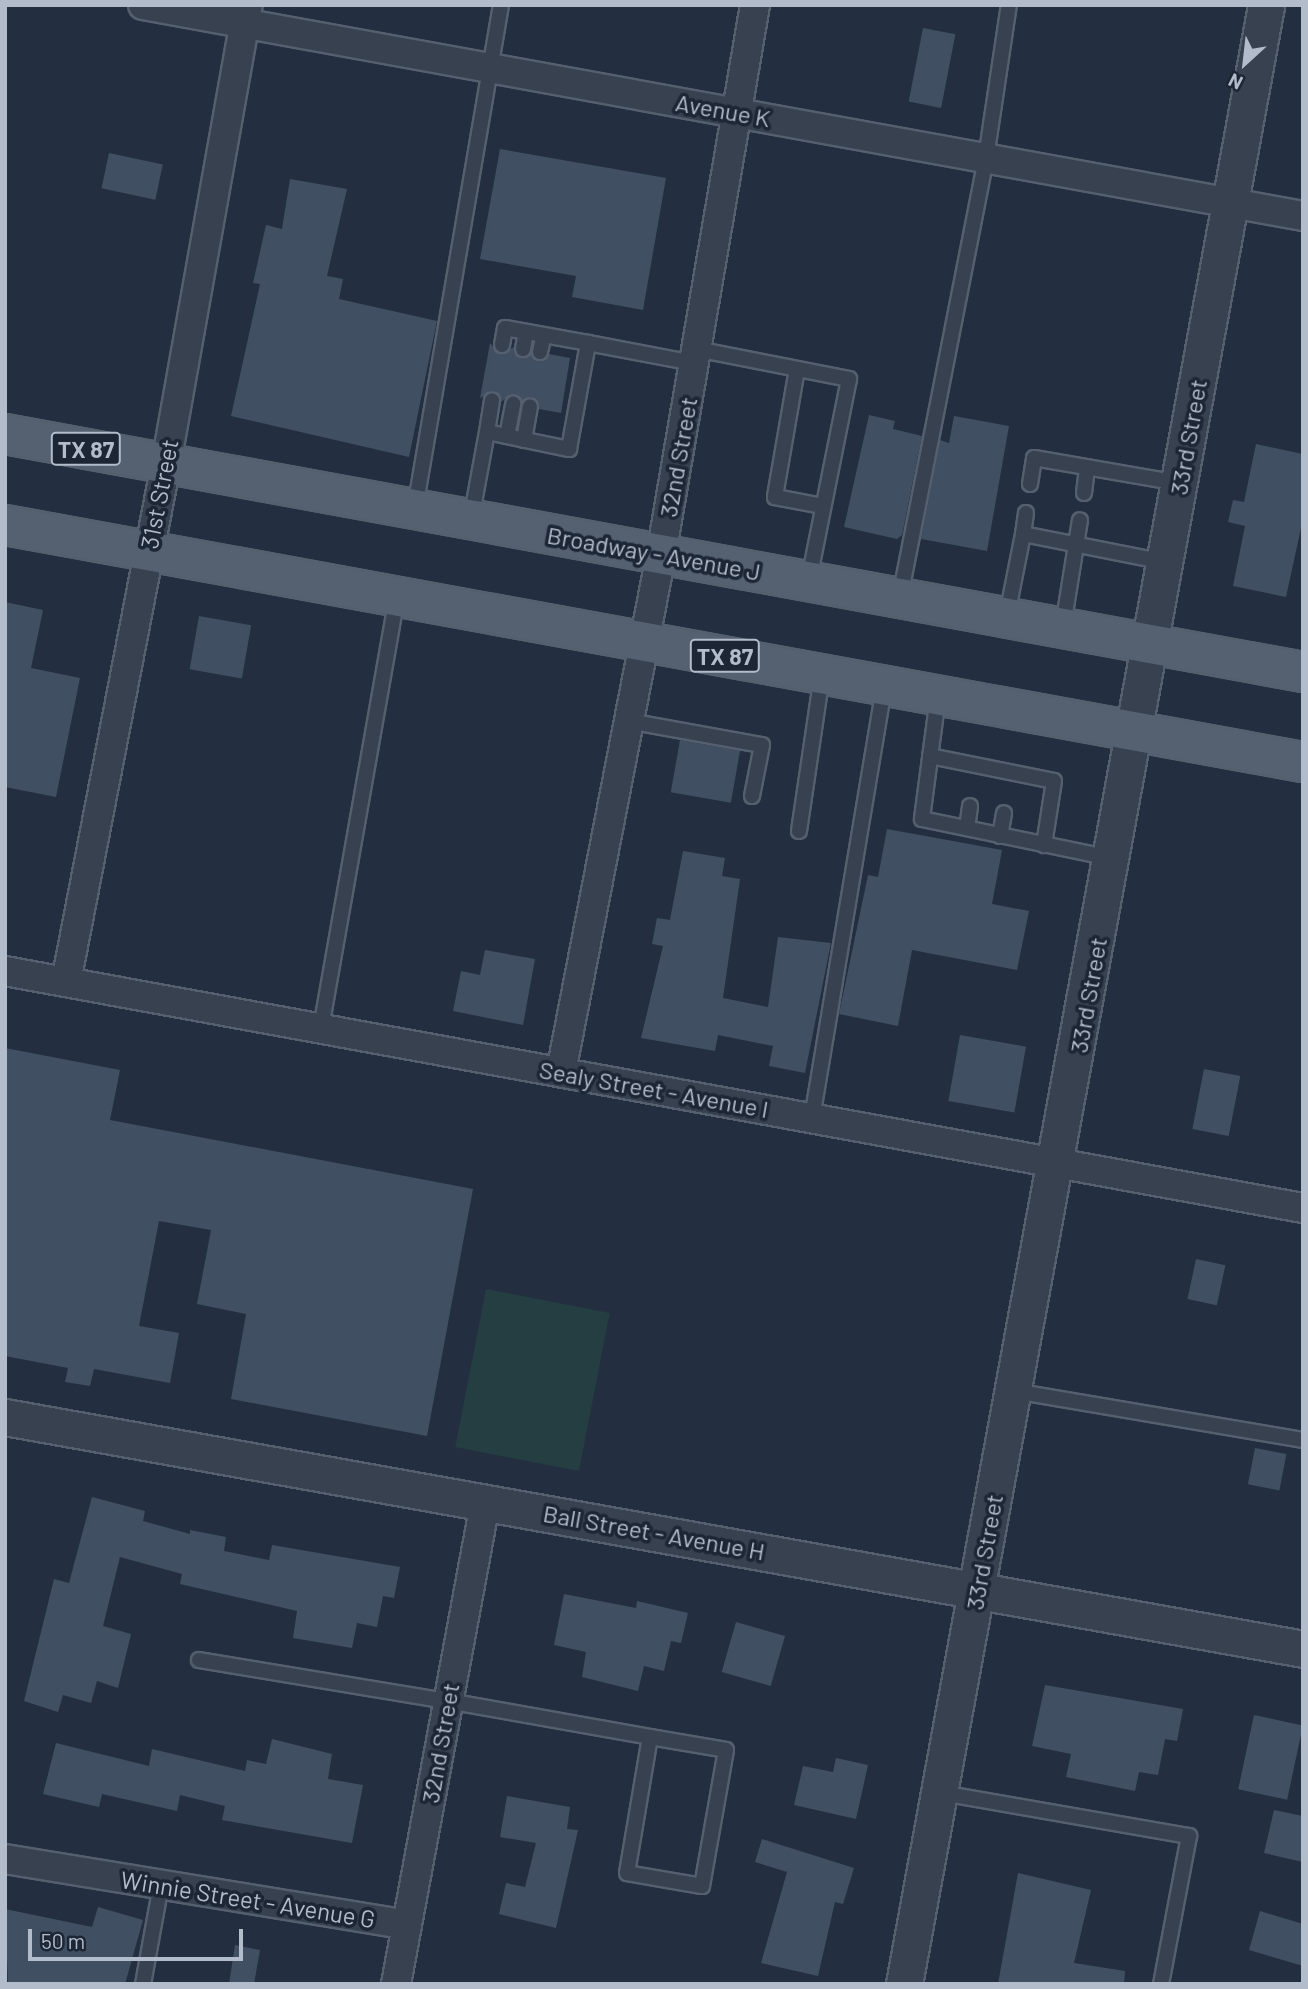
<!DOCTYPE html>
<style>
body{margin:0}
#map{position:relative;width:1308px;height:1989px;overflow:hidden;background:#232f41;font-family:Barlow,sans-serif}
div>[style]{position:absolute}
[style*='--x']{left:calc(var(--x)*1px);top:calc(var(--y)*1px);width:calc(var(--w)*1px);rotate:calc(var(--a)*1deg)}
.green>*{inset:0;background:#253e42;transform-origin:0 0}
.building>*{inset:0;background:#414f63;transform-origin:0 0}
.roads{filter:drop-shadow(2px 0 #555f6e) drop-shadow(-2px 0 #555f6e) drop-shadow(0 2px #555f6e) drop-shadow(0 -2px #555f6e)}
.service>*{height:14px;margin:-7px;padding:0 7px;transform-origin:7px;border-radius:7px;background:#374150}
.minor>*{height:28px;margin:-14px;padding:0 14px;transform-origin:14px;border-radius:14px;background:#374150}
.tertiary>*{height:35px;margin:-17.5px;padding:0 17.5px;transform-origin:17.5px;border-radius:17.5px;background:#374150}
.primary>*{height:38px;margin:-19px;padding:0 19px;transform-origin:19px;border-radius:19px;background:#556071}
span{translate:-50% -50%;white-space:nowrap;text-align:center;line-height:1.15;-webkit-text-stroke:7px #1c2635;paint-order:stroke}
.shield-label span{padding:2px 5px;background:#1c2635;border:2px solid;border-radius:5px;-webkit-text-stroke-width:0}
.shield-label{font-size:23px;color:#b3bccb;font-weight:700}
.street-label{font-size:24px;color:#b3bccb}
.frame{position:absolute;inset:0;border:7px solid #b3bccb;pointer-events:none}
.north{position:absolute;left:1210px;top:28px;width:70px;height:70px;-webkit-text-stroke:5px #1c2635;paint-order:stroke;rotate:207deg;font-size:19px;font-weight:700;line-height:28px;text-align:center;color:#b3bccb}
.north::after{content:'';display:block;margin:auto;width:24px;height:32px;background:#b3bccb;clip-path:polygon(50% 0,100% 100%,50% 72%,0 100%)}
.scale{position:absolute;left:28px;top:1929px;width:215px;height:32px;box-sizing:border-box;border:4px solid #b3bccb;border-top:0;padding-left:9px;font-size:21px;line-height:24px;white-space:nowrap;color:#b3bccb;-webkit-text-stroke:5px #1c2635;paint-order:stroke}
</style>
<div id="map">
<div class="green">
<i style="left:486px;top:1289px;width:126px;height:161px;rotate:11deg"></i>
</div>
<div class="building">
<i style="left:923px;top:28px;width:33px;height:75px;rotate:11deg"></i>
<i style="clip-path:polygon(500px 149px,666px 178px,643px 310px,572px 297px,576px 276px,480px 259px)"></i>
<i style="left:109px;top:153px;width:55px;height:36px;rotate:12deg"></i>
<i style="clip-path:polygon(290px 179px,347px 189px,327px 276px,343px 279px,339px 299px,437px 321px,409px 457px,231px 416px,260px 284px,253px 283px,266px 225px,282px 229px)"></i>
<i style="clip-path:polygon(490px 343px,500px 354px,514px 347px,521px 358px,531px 354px,542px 361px,549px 354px,570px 358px,561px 413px,539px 409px,531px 397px,522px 401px,510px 395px,501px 402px,494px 391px,480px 398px)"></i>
<i style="clip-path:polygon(869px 415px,895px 421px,893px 429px,922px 436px,902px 535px,897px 539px,844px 527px)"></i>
<i style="clip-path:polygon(954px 416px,1009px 426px,987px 551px,921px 539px,940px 440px,949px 443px)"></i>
<i style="clip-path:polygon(1256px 444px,1303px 454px,1303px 519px,1286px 597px,1233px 586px,1245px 526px,1228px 522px,1233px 500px,1244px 502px)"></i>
<i style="clip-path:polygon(5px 602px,43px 610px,31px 668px,80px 678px,56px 797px,5px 787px)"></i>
<i style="left:199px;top:616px;width:53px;height:54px;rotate:10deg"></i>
<i style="left:680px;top:740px;width:61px;height:53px;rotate:10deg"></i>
<i style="clip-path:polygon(887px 829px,1002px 850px,992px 904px,1029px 911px,1017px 970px,912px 950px,898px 1026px,839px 1014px,868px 875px,878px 877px)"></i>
<i style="clip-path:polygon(683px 851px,725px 858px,722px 876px,740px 879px,723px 998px,768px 1007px,778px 937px,831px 943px,805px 1073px,769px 1066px,773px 1046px,718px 1035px,715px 1051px,641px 1038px,663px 946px,652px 944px,657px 918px,670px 920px)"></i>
<i style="clip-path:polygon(485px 950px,535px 959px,523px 1025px,453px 1011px,461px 971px,480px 975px)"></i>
<i style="left:960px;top:1035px;width:67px;height:67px;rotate:10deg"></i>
<i style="clip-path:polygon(5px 1048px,120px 1070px,110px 1120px,473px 1189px,427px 1436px,231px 1399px,246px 1314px,197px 1304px,211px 1230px,159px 1221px,139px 1326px,179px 1333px,170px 1383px,94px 1369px,90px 1386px,65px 1382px,68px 1368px,5px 1356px)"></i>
<i style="left:1204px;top:1069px;width:37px;height:61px;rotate:11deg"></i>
<i style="left:1196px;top:1259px;width:30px;height:41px;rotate:12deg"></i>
<i style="left:1255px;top:1448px;width:32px;height:37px;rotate:11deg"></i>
<i style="clip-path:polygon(92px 1497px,145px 1511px,143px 1521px,190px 1534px,190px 1530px,226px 1537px,224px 1551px,269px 1560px,272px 1545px,400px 1567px,394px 1598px,383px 1596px,377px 1627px,357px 1623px,352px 1648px,293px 1638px,297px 1611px,180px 1584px,182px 1574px,120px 1557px,103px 1626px,131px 1634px,118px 1688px,97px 1681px,91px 1703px,63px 1695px,58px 1712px,24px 1701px,54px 1579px,69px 1583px)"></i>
<i style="clip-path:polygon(564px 1594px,636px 1608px,637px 1601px,688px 1613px,681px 1643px,671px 1641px,664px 1671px,644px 1666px,638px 1691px,582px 1677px,586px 1652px,554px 1645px)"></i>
<i style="left:736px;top:1622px;width:51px;height:52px;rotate:16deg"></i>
<i style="clip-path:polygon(1045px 1685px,1183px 1709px,1177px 1741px,1165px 1739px,1158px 1775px,1139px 1772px,1135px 1791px,1066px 1777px,1071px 1754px,1032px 1746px)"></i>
<i style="left:1254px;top:1715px;width:50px;height:76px;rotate:12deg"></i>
<i style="clip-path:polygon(272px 1739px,332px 1754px,328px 1779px,363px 1785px,352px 1843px,222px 1820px,225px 1806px,180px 1795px,177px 1811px,102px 1794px,99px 1807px,43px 1794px,56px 1743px,149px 1766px,152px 1749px,245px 1771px,247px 1760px,266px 1764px)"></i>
<i style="clip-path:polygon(836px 1758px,868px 1765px,856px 1819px,794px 1805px,803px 1766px,833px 1772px)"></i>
<i style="clip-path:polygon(507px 1796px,570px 1807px,567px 1829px,578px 1830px,556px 1928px,499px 1914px,506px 1883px,525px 1887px,536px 1843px,500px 1837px)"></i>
<i style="clip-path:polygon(1274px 1810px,1303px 1816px,1303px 1862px,1264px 1853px)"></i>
<i style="clip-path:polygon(762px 1839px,854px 1868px,843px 1904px,835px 1902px,818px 1976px,761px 1963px,787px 1872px,755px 1862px)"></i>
<i style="clip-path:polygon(1018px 1873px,1091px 1890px,1074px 1963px,1125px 1971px,1124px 1984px,998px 1984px)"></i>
<i style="clip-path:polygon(98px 1907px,143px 1920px,125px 1984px,8px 1984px,5px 1909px,92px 1927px)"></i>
<i style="clip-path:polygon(1260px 1911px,1303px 1924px,1303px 1966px,1249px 1950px)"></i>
<i style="clip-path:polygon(235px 1945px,260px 1950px,254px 1984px,229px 1984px)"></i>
</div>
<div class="roads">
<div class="service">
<i style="--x:502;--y:345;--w:17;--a:-80"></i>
<i style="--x:505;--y:328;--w:84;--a:10.2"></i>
<i style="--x:523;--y:349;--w:17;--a:-80"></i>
<i style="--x:696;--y:349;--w:156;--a:11.1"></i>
<i style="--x:849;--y:379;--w:204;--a:101.3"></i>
<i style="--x:540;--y:352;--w:17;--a:-77"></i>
<i style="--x:797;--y:369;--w:130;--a:99.8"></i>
<i style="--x:775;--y:497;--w:49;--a:10.6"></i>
<i style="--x:487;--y:432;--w:32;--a:-81"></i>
<i style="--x:507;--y:436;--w:33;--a:-79"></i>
<i style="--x:524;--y:440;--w:34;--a:-80"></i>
<i style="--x:1030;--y:484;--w:26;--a:-81"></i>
<i style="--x:1034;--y:458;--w:146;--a:9.8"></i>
<i style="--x:1084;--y:493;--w:26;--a:-83"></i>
<i style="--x:415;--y:508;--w:510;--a:-80.3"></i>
<i style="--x:1026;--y:513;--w:21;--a:98"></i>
<i style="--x:1023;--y:534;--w:145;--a:11.2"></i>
<i style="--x:471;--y:519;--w:88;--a:-79.6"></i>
<i style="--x:487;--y:432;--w:84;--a:11.7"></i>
<i style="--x:569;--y:449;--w:108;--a:-79.8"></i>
<i style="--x:588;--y:343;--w:108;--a:10.7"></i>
<i style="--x:900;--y:597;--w:447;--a:-78.9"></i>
<i style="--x:986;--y:158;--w:155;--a:-81.5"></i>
<i style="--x:1007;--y:615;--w:83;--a:-78.8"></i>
<i style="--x:1063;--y:626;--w:107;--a:-80.9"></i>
<i style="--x:938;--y:697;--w:123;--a:97.5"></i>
<i style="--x:922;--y:819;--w:192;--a:11.7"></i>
<i style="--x:628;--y:721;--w:136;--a:10.2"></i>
<i style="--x:762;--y:745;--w:52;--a:101.1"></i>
<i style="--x:930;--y:756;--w:126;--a:11.4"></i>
<i style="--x:1054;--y:781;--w:65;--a:98.9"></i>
<i style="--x:967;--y:828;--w:22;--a:-82"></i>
<i style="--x:799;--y:831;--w:158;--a:-81.6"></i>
<i style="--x:1000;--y:836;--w:23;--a:-80"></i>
<i style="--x:321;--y:1028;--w:437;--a:-80"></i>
<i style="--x:812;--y:1118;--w:436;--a:-80.5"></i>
<i style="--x:1014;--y:1391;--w:293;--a:9.6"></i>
<i style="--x:199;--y:1660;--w:252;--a:9.4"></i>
<i style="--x:448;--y:1701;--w:205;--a:10.1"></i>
<i style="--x:650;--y:1737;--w:77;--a:9.7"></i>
<i style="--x:726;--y:1750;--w:138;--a:100"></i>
<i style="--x:702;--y:1886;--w:76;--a:-170.2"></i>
<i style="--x:627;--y:1873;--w:138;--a:-80.4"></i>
<i style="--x:942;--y:1793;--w:251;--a:9.9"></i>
<i style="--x:1189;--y:1836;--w:151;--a:100.7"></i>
<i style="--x:143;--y:1984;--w:101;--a:-79.7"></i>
</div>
<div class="minor">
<i style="--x:143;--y:5;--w:1179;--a:10.31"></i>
<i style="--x:5;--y:971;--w:1319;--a:10.35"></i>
<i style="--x:66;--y:982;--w:528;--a:-79.07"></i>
<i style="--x:166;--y:464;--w:464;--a:-79.9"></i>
<i style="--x:561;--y:1072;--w:527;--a:-79.05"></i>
<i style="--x:661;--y:555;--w:558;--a:-80.3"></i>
<i style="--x:5;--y:1859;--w:407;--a:9.3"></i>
<i style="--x:396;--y:1984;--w:490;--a:-79.5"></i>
</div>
<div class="tertiary">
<i style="--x:5;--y:1417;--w:1319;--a:10.13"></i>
<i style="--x:904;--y:1984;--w:2012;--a:-79.63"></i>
</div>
<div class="primary">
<i style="--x:5;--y:434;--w:1320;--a:10.39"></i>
<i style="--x:5;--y:525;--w:1319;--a:10.35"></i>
</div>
</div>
<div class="shield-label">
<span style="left:86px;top:449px">TX 87</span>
<span style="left:725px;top:656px">TX 87</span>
</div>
<div class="street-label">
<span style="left:723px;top:110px;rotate:10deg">Avenue K</span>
<span style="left:1188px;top:437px;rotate:-80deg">33rd Street</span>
<span style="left:678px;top:457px;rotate:-80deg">32nd Street</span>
<span style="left:159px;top:494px;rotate:-79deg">31st Street</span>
<span style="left:654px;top:553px;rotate:10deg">Broadway - Avenue J</span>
<span style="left:1088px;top:995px;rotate:-80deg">33rd Street</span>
<span style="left:654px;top:1089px;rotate:10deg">Sealy Street - Avenue I</span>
<span style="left:654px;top:1532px;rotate:10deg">Ball Street - Avenue H</span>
<span style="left:984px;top:1552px;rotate:-80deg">33rd Street</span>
<span style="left:440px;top:1743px;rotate:-80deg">32nd Street</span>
<span style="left:248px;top:1899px;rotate:9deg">Winnie Street - Avenue G</span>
</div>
<div class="frame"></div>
<div class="north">N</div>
<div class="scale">50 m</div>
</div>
